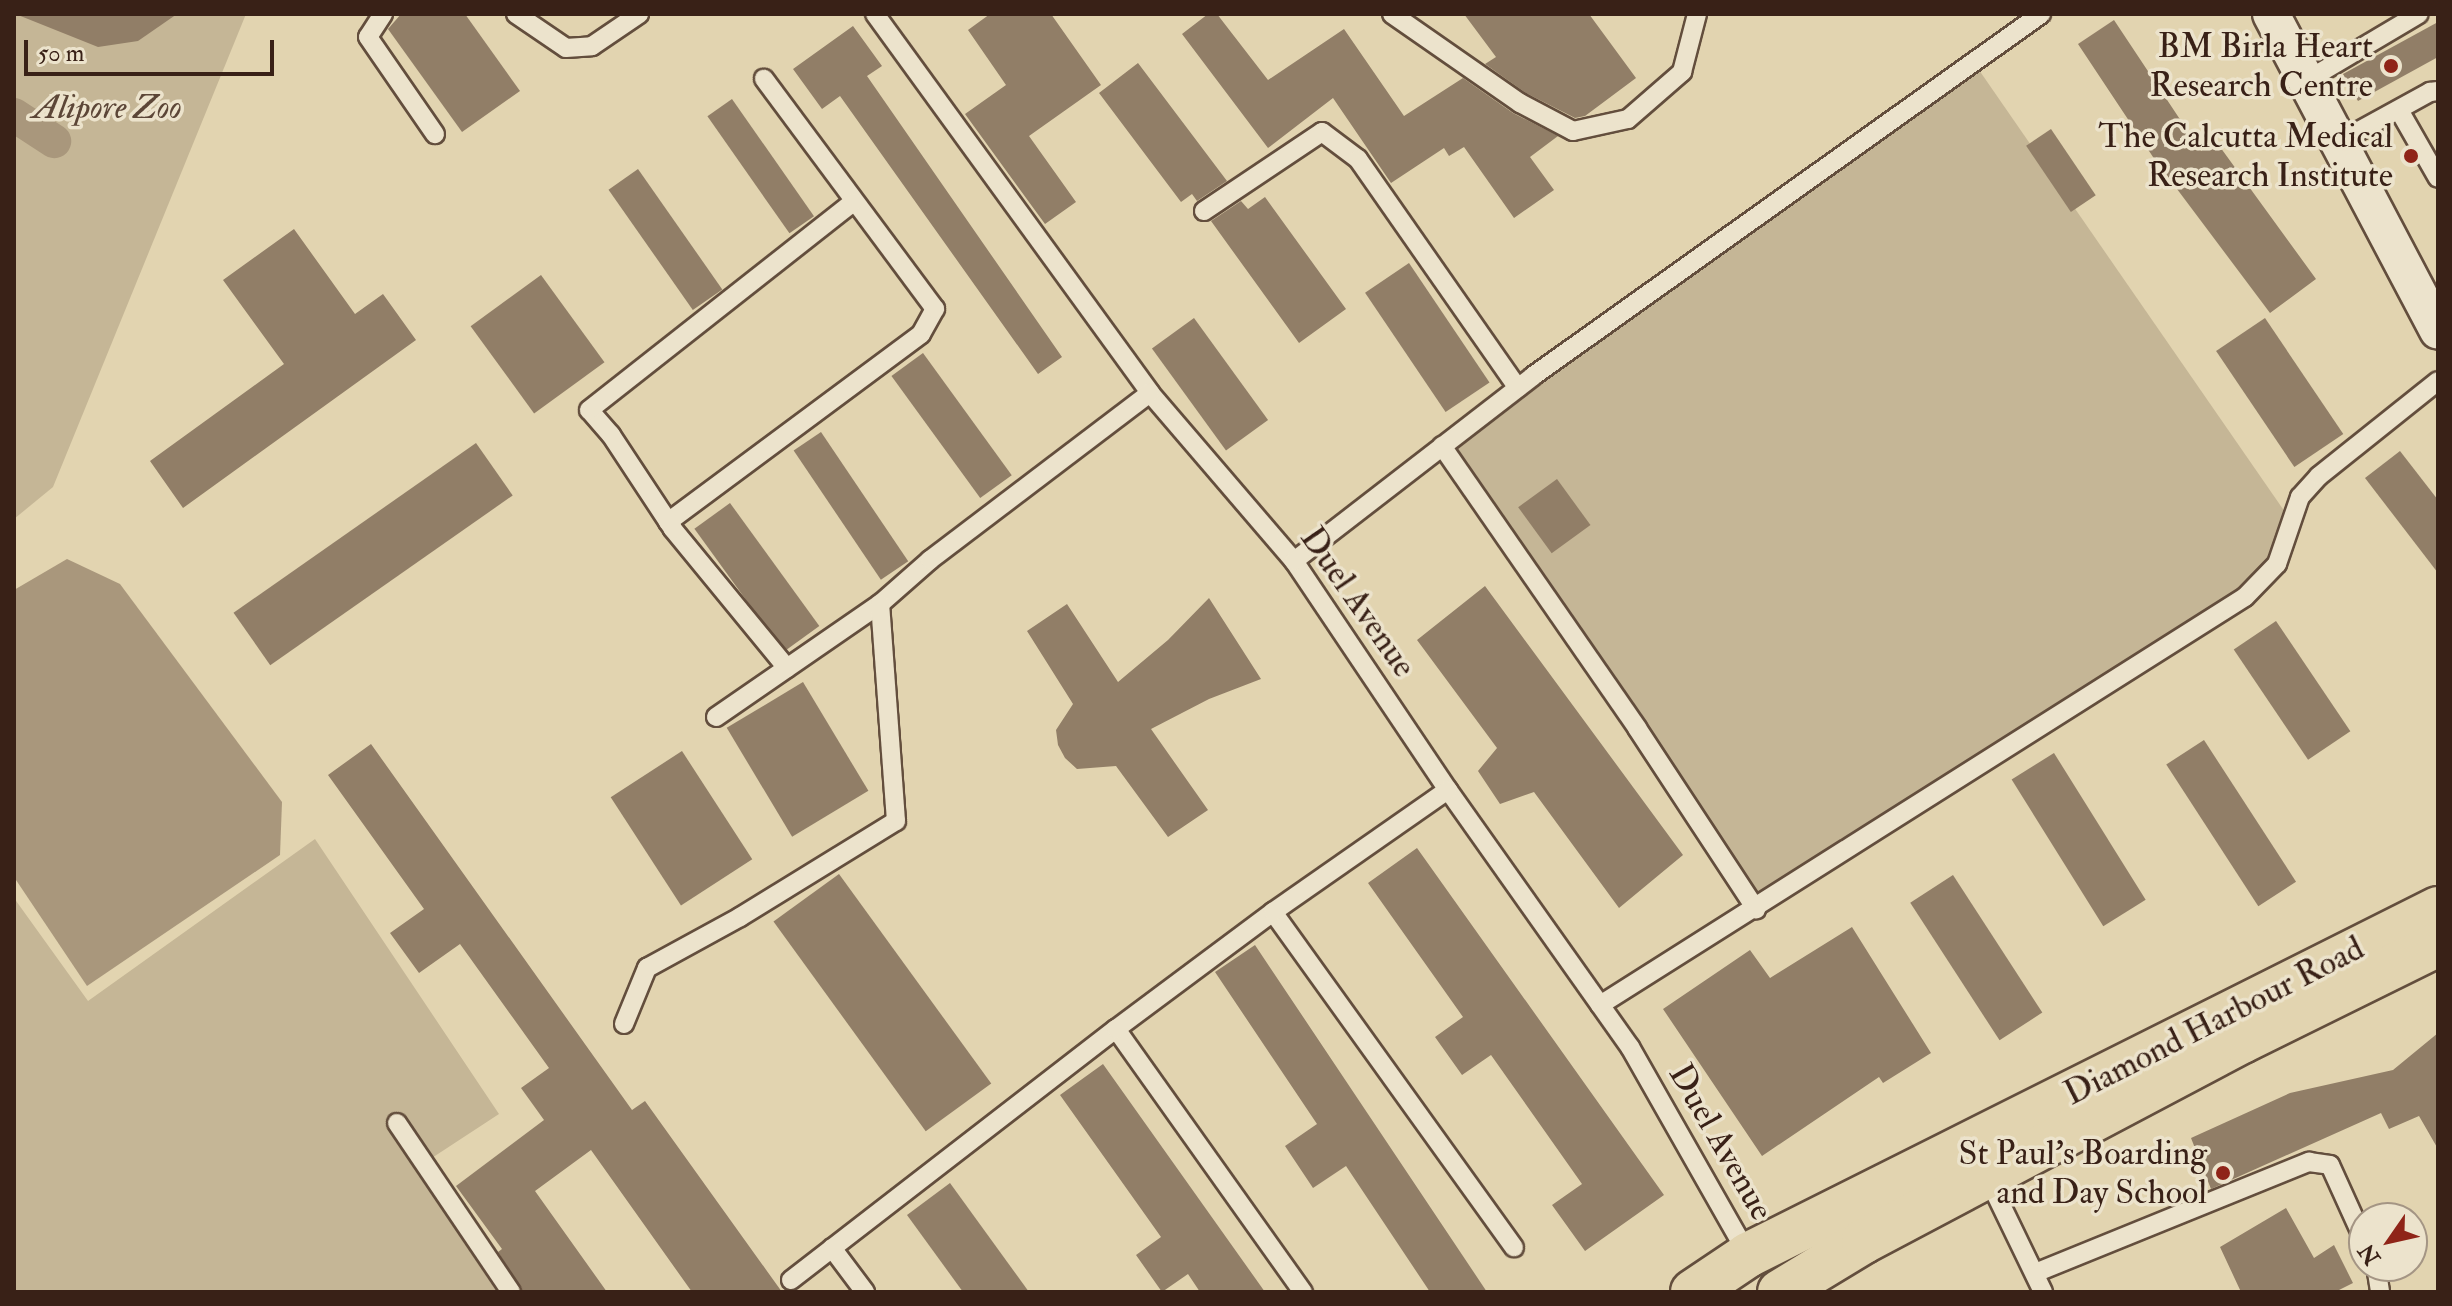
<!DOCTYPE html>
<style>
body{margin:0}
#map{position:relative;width:2452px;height:1306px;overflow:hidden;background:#e2d4b0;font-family:"IM FELL Double Pica",serif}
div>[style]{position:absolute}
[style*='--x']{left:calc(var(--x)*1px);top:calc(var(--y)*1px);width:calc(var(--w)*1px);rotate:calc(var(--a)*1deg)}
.green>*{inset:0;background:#c5b696}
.water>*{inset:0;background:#a9977c}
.canal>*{height:34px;margin:-17px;padding:0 17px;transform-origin:17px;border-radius:17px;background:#a9977c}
.building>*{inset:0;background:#917e67;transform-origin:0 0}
.roads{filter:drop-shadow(2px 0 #634e3d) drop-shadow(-2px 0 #634e3d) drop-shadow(0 2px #634e3d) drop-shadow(0 -2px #634e3d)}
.service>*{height:18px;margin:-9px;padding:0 9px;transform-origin:9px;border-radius:9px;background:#ece3cc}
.minor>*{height:36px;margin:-18px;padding:0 18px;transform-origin:18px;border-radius:18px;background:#ece3cc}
.primary>*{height:44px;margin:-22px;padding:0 22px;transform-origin:22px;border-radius:22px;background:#e2d4b0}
.dots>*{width:22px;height:22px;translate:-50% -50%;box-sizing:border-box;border:4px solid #ece3cc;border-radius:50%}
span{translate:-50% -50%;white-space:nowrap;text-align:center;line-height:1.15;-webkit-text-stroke:7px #ece3cc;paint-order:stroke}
.poi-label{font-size:34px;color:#392117}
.right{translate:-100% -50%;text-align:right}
.park-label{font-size:34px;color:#5c4637;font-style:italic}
.street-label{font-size:34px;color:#392117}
.frame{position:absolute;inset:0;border:16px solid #392117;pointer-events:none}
.north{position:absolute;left:2348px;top:1202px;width:80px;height:80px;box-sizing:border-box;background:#ece3cc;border:2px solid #a49584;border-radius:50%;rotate:236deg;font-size:22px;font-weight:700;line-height:32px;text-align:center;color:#392117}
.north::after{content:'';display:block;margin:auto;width:28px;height:36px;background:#8f2418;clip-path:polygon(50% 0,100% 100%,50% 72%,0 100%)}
.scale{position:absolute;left:24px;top:40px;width:250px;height:36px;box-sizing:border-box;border:4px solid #392117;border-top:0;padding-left:10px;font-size:24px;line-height:28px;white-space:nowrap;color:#392117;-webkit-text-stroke:6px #ece3cc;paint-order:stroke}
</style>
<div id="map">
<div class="green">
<i style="clip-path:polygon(14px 14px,246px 14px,53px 487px,14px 519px)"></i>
<i style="clip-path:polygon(1979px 70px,2285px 512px,2264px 566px,2241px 590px,1758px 901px,1450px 449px)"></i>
<i style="clip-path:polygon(315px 839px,499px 1114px,415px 1169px,497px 1292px,14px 1292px,14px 898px,88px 1001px)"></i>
</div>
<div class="water">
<i style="clip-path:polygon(67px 559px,120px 584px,282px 802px,280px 855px,87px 986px,14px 877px,14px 590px)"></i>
</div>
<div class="canal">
<i style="--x:14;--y:115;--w:48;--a:33"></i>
</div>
<div class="building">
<i style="clip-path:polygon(177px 14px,138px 41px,98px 47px,18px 15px)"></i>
<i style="clip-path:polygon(401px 14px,465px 14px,520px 91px,462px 132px,388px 29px)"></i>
<i style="clip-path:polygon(990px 14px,1051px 14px,1101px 85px,1029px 136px,1076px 202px,1045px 224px,965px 114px,1006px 85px,968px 30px)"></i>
<i style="clip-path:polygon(1208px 14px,1217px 14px,1268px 80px,1344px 29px,1404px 116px,1463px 78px,1513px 113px,1558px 136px,1530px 157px,1554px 190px,1514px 218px,1464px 147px,1449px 156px,1444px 148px,1391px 183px,1333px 98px,1268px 148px,1182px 34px)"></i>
<i style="clip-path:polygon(1464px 14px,1589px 14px,1636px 78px,1585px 116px,1575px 118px,1526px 93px,1485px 64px,1496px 57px)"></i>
<i style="clip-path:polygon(2114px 20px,2201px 151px,2215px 140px,2316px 279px,2270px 313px,2153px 157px,2078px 44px)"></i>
<i style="clip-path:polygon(2438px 22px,2438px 57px,2358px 101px,2343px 74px)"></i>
<i style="clip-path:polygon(853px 26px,882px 66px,867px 76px,1062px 357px,1038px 374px,840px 96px,822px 109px,793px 69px)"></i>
<i style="clip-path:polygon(1138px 63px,1227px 181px,1197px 201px,1192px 194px,1181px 202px,1099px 93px)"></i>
<i style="left:732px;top:99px;width:143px;height:30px;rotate:55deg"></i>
<i style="left:2051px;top:129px;width:80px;height:30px;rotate:56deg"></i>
<i style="left:638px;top:169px;width:147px;height:36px;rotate:55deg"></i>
<i style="clip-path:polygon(1265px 197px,1346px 309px,1299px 343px,1211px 221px,1241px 201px,1248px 209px)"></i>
<i style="clip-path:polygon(294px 229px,355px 314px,383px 294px,416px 340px,183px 508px,150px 461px,284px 364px,223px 280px)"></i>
<i style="left:1409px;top:263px;width:144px;height:53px;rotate:56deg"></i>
<i style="left:541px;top:275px;width:108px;height:87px;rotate:54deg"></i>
<i style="left:1194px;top:318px;width:126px;height:52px;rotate:54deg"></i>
<i style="left:2265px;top:318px;width:140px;height:59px;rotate:56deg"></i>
<i style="left:923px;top:353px;width:151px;height:39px;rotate:54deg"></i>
<i style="left:821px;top:432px;width:156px;height:33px;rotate:56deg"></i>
<i style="left:476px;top:443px;width:64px;height:296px;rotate:55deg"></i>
<i style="clip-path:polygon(2400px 451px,2438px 500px,2438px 573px,2365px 478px)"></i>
<i style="left:1557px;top:479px;width:57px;height:48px;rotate:54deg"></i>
<i style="left:730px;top:503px;width:152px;height:44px;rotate:54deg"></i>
<i style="clip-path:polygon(1485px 586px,1683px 855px,1619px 908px,1534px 792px,1500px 804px,1478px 771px,1497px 748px,1417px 640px)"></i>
<i style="clip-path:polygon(1209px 598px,1261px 679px,1209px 699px,1151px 729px,1208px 810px,1168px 837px,1116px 766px,1077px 769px,1065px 758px,1058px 745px,1056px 730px,1073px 704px,1027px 631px,1067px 604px,1118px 682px,1168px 640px)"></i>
<i style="left:2276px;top:621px;width:133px;height:51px;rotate:56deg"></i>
<i style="left:803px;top:682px;width:127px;height:89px;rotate:59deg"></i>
<i style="left:2204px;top:740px;width:169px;height:45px;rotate:57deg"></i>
<i style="clip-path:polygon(371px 744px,632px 1110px,645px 1101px,782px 1292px,692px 1292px,591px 1150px,535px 1191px,607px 1292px,523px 1292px,498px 1252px,502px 1249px,456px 1186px,544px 1120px,521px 1088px,549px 1068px,460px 944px,419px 973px,390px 933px,424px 909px,328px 775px)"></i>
<i style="left:682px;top:751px;width:129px;height:85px;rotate:57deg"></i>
<i style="left:2054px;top:753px;width:173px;height:50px;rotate:58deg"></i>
<i style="clip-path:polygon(1417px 848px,1664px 1195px,1585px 1251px,1552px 1205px,1582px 1184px,1491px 1055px,1462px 1075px,1435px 1037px,1463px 1017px,1368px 883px)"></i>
<i style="left:839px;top:874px;width:259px;height:81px;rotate:54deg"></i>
<i style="left:1953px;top:875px;width:164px;height:51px;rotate:57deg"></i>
<i style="clip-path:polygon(1852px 927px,1931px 1053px,1883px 1083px,1879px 1077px,1762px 1156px,1663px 1009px,1750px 950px,1770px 978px)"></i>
<i style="clip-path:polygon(1255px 945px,1487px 1292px,1430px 1292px,1346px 1166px,1313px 1188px,1285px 1146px,1317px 1124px,1215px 972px)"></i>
<i style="clip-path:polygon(2438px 1033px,2438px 1149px,2419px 1116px,2389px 1129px,2381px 1113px,2211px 1189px,2191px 1138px,2290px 1093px,2393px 1070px)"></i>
<i style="clip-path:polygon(1103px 1064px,1265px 1292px,1200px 1292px,1188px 1274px,1162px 1292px,1136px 1255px,1161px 1237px,1060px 1095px)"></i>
<i style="clip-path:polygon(950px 1183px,1029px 1292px,963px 1292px,907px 1215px)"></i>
<i style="clip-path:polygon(2286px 1208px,2314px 1258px,2334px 1245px,2353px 1283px,2335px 1292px,2241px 1292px,2220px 1247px)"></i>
</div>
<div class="roads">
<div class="service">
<i style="--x:383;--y:14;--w:27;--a:123"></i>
<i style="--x:368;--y:37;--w:118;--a:55.4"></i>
<i style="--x:516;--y:14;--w:60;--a:34.2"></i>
<i style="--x:566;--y:48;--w:26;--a:-4"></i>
<i style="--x:592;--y:46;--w:57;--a:-34.2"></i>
<i style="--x:875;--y:14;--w:468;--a:54"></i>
<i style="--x:1150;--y:393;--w:221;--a:49.4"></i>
<i style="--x:1294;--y:561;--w:276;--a:56.1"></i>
<i style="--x:1448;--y:790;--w:315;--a:54.7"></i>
<i style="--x:1630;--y:1047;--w:239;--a:60.4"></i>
<i style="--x:1392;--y:14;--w:156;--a:34.8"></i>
<i style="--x:1520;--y:103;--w:60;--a:27.8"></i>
<i style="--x:1573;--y:131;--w:56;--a:-12.3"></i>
<i style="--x:1628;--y:119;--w:72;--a:-41"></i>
<i style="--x:1682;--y:72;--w:60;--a:-75.5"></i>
<i style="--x:2306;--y:81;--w:131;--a:-30.7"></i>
<i style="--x:2399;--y:110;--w:78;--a:60.2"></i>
<i style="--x:2339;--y:142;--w:104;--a:-28.8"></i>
<i style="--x:2430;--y:92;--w:8;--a:-7"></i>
<i style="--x:1204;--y:211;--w:142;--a:-33.8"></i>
<i style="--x:1322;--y:132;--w:45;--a:36.9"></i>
<i style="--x:1358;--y:159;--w:279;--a:55.1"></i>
<i style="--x:1442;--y:446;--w:343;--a:55.3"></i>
<i style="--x:1637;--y:728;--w:217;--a:56.7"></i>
<i style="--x:668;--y:522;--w:315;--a:-36.6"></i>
<i style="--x:921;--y:334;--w:29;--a:-61"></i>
<i style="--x:935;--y:309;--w:287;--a:-126.6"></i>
<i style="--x:1294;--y:561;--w:302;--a:-37.7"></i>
<i style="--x:1533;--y:376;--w:624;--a:-35.47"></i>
<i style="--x:787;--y:668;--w:180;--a:-129.4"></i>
<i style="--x:673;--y:529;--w:113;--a:-123.4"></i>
<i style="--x:611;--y:435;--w:33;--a:-131"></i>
<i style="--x:589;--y:410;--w:336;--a:-38.2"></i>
<i style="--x:716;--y:717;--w:199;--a:-34.6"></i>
<i style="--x:880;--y:604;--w:67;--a:-41.3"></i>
<i style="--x:930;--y:560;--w:276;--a:-37.2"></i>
<i style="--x:1273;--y:912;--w:413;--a:54.3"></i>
<i style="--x:1600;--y:1005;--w:763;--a:-32.32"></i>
<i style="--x:2245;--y:597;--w:46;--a:-45.9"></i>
<i style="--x:2277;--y:564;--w:71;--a:-71.1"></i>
<i style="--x:2300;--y:497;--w:28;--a:-48"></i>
<i style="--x:2319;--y:476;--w:152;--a:-38.6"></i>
<i style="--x:624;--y:1024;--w:61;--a:-67.7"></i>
<i style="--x:647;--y:968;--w:106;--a:-28.7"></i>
<i style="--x:740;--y:917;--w:183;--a:-31.6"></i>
<i style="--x:896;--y:821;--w:218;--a:-94.2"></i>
<i style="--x:1116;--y:1029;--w:323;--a:54.6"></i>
<i style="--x:397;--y:1123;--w:204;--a:56"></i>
<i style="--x:1987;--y:1176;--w:129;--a:64.2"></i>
<i style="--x:832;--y:1248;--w:55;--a:53.1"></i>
<i style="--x:2376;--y:1266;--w:26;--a:81"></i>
<i style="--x:2035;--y:1273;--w:296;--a:-22.1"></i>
<i style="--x:2309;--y:1162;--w:21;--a:8"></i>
<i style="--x:2330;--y:1165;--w:82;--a:65.6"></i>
<i style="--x:791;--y:1280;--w:411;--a:-37.7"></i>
<i style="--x:1116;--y:1029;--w:196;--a:-36.7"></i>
<i style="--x:1273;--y:912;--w:213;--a:-34.9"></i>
</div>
<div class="minor">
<i style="--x:2271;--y:14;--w:358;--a:62.2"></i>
</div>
<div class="primary">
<i style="--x:1693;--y:1292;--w:66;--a:-33.9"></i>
<i style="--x:1748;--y:1255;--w:772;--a:-26.63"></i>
<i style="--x:1780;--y:1292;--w:98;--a:-31.3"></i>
<i style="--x:1864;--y:1241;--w:428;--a:-27.9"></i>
<i style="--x:2242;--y:1041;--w:219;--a:-26.3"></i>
</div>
</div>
<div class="dots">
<i style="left:2391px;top:66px;background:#8f2418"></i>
<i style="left:2411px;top:156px;background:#8f2418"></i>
<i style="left:2223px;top:1173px;background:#8f2418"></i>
</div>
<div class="poi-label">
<span class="right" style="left:2373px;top:66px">BM Birla Heart<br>Research Centre</span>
<span class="right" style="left:2393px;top:156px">The Calcutta Medical<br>Research Institute</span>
<span class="right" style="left:2207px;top:1173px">St Paul's Boarding<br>and Day School</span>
</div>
<div class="park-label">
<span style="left:107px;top:108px">Alipore Zoo</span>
</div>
<div class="street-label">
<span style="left:1358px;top:602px;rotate:55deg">Duel Avenue</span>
<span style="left:2214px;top:1021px;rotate:-27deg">Diamond Harbour Road</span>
<span style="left:1721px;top:1142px;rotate:60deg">Duel Avenue</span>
</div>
<div class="frame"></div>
<div class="north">N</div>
<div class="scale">50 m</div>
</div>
